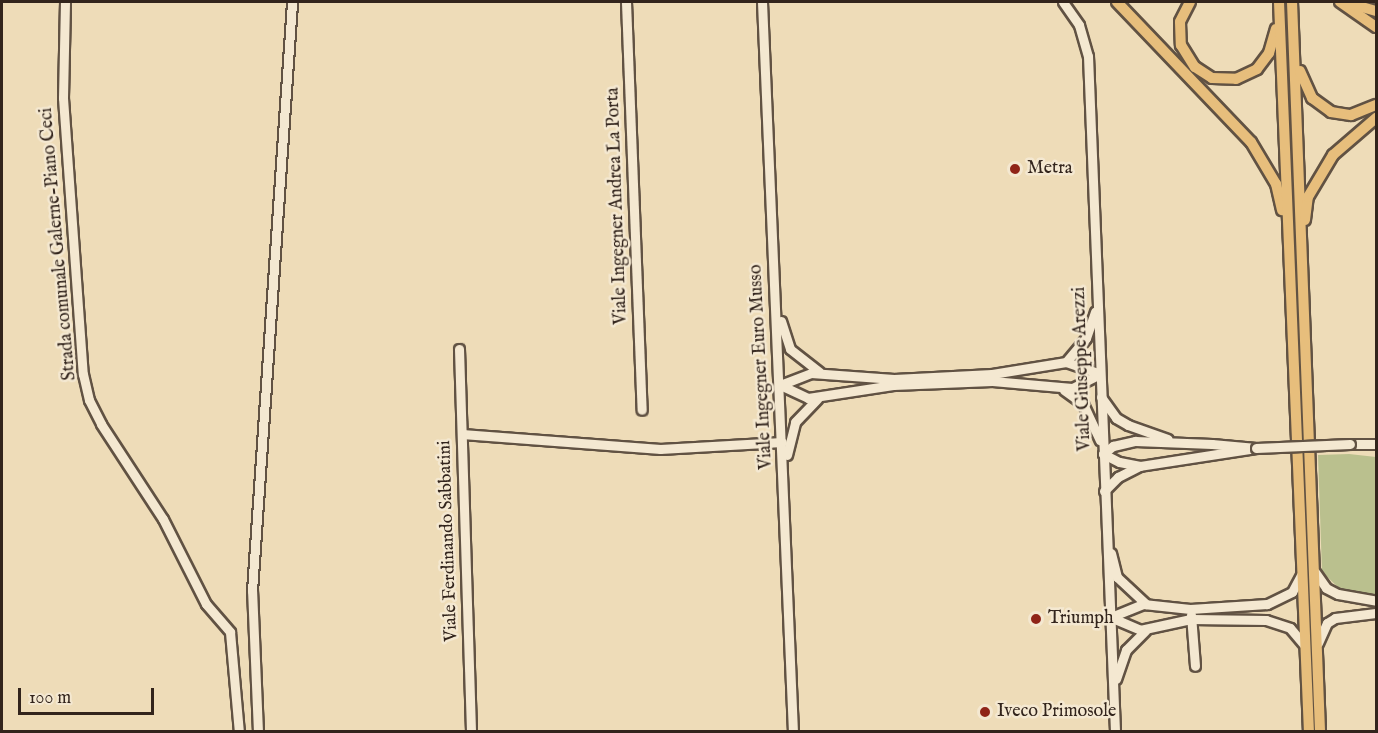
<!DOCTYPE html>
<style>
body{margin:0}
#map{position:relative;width:1378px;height:733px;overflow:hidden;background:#eedcb8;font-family:"IM FELL English",serif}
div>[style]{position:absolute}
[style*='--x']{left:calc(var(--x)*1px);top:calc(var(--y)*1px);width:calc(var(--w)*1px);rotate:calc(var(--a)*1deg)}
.green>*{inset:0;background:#bac08e}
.roads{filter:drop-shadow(2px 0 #615243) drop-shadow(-2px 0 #615243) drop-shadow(0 2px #615243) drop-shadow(0 -2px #615243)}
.minor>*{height:9px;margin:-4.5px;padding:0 4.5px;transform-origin:4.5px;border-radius:4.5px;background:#f4e8d1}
.major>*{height:10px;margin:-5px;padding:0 5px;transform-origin:5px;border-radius:5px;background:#e7be7c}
.bridges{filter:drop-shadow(2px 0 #615243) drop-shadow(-2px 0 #615243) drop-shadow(0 2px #615243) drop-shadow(0 -2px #615243)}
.minor-bridge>*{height:9px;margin:-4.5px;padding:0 4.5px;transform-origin:4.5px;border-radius:4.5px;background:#f4e8d1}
.dots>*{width:16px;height:16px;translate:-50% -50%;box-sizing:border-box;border:3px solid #f4e8d1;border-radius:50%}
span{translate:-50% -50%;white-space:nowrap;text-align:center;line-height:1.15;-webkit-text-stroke:5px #f4e8d1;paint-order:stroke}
.poi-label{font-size:18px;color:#32241c}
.left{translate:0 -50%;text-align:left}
.street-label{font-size:18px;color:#32241c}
.frame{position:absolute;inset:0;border:3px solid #32241c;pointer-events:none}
.scale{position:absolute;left:18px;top:688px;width:136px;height:27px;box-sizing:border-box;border:3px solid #32241c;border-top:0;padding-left:8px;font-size:18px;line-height:21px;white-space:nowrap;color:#32241c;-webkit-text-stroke:4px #f4e8d1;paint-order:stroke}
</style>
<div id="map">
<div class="green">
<i style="clip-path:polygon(1349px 454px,1376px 457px,1376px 595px,1340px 589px,1322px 572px,1318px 455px)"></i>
</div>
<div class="roads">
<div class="minor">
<i style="--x:65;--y:2;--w:96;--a:91.2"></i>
<i style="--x:63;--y:98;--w:277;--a:85.9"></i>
<i style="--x:83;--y:374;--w:27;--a:77"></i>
<i style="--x:89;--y:400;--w:27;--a:63"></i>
<i style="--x:101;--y:424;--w:113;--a:56.9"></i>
<i style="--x:163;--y:519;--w:95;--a:63.2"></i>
<i style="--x:206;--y:604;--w:37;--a:49"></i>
<i style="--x:230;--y:632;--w:100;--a:84.9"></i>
<i style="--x:626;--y:2;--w:408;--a:87.8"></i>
<i style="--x:762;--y:2;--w:731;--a:87.57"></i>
<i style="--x:1063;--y:2;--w:28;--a:55"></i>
<i style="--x:1079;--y:25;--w:32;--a:74"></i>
<i style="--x:1088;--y:56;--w:677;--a:87.71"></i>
<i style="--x:781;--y:321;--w:29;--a:72"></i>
<i style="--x:790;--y:349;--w:37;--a:38"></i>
<i style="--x:459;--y:349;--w:383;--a:88.2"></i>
<i style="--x:1066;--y:362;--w:36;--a:19"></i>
<i style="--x:1100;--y:374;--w:31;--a:153"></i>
<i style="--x:1072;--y:388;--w:80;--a:-175"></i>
<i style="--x:992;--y:381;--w:99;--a:177.7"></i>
<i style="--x:893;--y:385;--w:86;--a:171.3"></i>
<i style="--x:808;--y:398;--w:31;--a:-155"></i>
<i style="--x:780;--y:385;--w:33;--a:-21"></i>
<i style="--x:811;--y:373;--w:83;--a:4.1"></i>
<i style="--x:894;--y:379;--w:98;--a:-2.9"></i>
<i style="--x:992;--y:374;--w:75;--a:-9.2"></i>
<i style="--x:1066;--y:362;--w:31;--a:-50"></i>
<i style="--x:1086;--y:338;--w:28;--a:-71"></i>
<i style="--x:1064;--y:390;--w:24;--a:36"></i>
<i style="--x:1083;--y:404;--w:40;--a:65"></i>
<i style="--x:1101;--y:397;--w:26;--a:54"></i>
<i style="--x:1116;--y:418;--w:14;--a:30"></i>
<i style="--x:1128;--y:425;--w:42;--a:19.3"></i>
<i style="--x:462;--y:434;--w:199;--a:4.3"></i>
<i style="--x:660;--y:449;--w:122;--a:-3.3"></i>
<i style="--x:1135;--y:441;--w:77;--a:2.2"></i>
<i style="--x:1212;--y:444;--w:44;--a:5.2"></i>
<i style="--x:1256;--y:448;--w:117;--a:171.2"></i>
<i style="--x:1140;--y:466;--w:21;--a:-169"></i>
<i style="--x:1119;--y:462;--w:18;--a:-153"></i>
<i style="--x:1103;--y:454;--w:13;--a:-39"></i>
<i style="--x:1113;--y:446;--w:23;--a:-13"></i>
<i style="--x:1350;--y:444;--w:26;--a:0"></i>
<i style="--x:787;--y:455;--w:34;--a:-76"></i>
<i style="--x:795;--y:422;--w:32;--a:-46"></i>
<i style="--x:1104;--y:491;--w:20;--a:-45"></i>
<i style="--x:1118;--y:477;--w:22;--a:-27"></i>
<i style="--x:1111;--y:553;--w:25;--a:76"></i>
<i style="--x:1117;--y:577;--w:40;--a:43"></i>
<i style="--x:1315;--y:572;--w:19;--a:55"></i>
<i style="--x:1326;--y:588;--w:13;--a:27"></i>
<i style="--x:1338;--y:594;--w:39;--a:10"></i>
<i style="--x:1301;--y:575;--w:19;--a:118"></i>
<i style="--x:1292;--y:592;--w:28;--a:154"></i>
<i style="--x:1267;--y:604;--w:77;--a:176.3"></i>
<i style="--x:1190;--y:609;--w:47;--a:-173.9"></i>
<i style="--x:1143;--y:604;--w:35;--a:158"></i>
<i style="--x:1110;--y:617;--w:33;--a:23"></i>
<i style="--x:1140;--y:630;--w:52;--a:-12.2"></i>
<i style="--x:1191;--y:619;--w:75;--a:0.8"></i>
<i style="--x:1266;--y:620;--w:25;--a:18"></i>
<i style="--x:1290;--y:628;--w:23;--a:50"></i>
<i style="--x:1191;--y:615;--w:51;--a:85.5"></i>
<i style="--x:1318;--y:643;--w:22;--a:-66"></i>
<i style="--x:1327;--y:623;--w:9;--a:-32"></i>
<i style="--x:1335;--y:618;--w:41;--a:-7"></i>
<i style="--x:1116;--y:679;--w:31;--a:-71"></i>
<i style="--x:1126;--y:650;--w:27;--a:-45"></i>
<i style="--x:258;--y:732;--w:141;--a:-92.4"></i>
<i style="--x:252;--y:591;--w:590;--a:-86.11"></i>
</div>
<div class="major">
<i style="--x:1117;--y:2;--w:194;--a:46.3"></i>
<i style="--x:1251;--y:142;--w:49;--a:59.2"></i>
<i style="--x:1276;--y:184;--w:27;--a:77"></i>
<i style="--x:1190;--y:2;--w:22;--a:117"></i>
<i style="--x:1180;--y:22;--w:23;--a:88"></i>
<i style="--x:1181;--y:45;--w:26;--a:58"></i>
<i style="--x:1195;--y:67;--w:20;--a:33"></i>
<i style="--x:1212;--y:78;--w:24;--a:2"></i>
<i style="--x:1236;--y:79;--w:23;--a:-25"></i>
<i style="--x:1257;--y:69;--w:20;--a:-53"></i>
<i style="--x:1269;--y:53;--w:25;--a:-74"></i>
<i style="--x:1279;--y:2;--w:731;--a:87.65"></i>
<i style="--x:1292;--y:2;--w:731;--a:87.8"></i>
<i style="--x:1340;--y:2;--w:44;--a:34.8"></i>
<i style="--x:1348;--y:3;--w:29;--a:16"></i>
<i style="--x:1300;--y:71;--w:30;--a:66"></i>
<i style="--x:1312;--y:98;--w:24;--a:36"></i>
<i style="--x:1331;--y:112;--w:20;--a:9"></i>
<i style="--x:1351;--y:115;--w:27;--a:-22"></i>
<i style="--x:1305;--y:220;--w:23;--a:-83"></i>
<i style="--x:1308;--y:197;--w:49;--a:-59.2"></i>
<i style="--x:1333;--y:155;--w:57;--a:-40.7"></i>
</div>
</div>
<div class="bridges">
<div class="minor-bridge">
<i style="--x:1256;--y:448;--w:94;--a:-2.4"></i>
</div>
</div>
<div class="dots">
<i style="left:1015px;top:169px;background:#8f2418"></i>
<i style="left:1036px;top:619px;background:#8f2418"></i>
<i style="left:985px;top:712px;background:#8f2418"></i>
</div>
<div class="poi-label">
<span class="left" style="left:1027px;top:169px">Metra</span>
<span class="left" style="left:1048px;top:619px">Triumph</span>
<span class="left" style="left:997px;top:712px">Iveco Primosole</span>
</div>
<div class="street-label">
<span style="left:618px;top:206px;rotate:-92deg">Viale Ingegner Andrea La Porta</span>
<span style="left:59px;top:244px;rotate:-95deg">Strada comunale Galerne-Piano Ceci</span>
<span style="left:762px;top:367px;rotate:-93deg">Viale Ingegner Euro Musso</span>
<span style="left:1083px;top:369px;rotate:-92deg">Viale Giuseppe Arezzi</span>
<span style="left:449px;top:541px;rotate:-92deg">Viale Ferdinando Sabbatini</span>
</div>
<div class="frame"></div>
<div class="scale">100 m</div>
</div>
